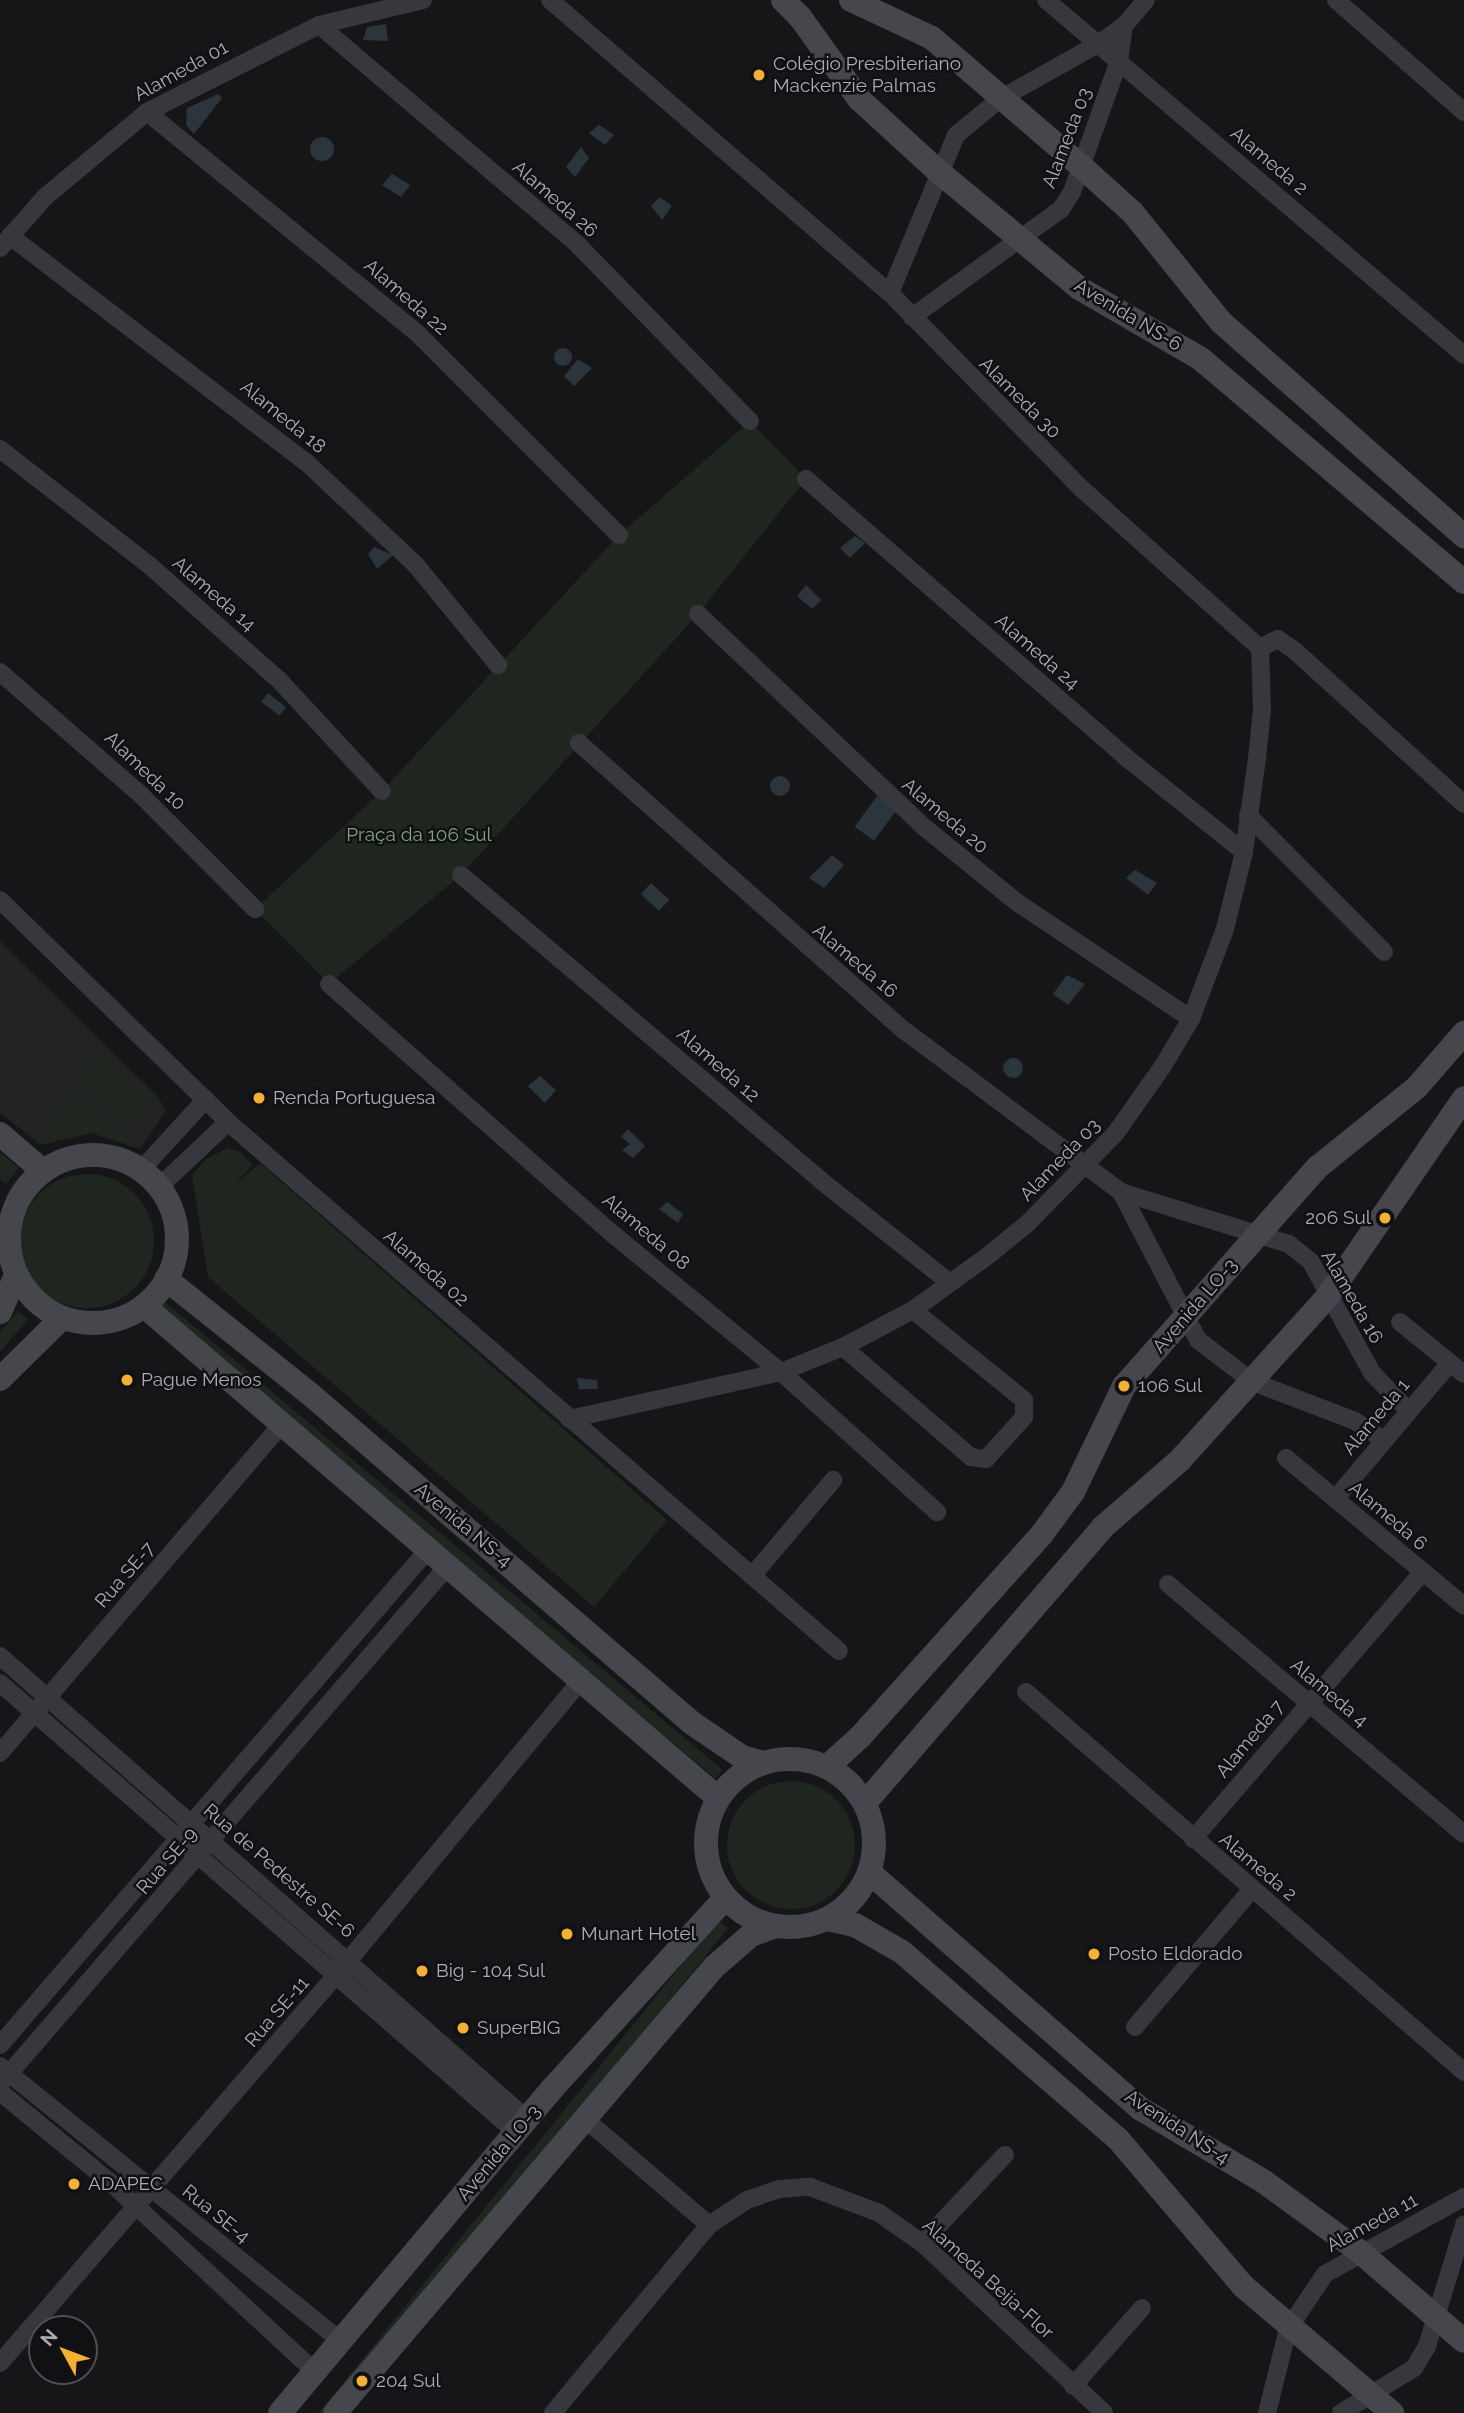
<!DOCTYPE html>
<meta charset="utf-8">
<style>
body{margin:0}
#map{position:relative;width:1464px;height:2413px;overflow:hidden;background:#161618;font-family:Raleway,sans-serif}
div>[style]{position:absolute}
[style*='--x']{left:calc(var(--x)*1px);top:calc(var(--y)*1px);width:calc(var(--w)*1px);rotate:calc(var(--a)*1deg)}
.built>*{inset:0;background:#222225}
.green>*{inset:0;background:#1e261f;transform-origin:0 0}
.round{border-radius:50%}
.water>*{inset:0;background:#2c353c;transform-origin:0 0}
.street>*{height:18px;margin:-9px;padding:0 9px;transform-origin:9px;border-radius:9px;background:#37383d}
.secondary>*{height:24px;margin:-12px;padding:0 12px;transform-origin:12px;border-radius:12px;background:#45474d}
.secondary>.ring{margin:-12px;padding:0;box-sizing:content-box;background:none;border:24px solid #45474d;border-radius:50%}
.dots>*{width:19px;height:19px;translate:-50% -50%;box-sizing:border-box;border:4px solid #111113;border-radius:50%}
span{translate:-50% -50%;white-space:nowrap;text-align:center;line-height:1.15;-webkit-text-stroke:5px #111113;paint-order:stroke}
.poi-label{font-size:19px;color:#a8adb8}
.left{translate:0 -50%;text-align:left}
.right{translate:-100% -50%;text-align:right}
.street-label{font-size:19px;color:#a8adb8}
.park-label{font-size:19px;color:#7fa381}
.north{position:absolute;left:28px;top:2315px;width:70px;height:70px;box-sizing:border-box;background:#111113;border:2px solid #4d4f55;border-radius:50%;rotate:311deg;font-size:19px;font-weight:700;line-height:28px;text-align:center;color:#a8adb8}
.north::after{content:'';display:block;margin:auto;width:24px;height:32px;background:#f2b134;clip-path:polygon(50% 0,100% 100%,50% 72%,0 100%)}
</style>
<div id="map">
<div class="built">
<i style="clip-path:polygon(0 941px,158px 1097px,166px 1111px,140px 1149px,74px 1094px,33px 1139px,0 1113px)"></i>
</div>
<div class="green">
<i style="clip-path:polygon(750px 421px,806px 479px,698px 614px,461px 875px,329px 984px,255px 909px,382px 791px,619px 535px)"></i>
<i style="left:99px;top:1052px;width:75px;height:40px;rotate:40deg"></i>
<i style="clip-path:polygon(74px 1093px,140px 1149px,92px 1133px,41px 1145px,33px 1139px)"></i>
<i style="clip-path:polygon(228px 1148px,240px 1152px,253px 1165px,233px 1186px,260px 1163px,667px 1520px,594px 1607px,208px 1277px,192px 1175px,206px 1159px)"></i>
<i style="clip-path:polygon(0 1152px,19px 1168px,6px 1184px,0 1179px)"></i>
<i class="round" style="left:20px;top:1174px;width:134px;height:134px"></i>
<i style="left:165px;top:1302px;width:728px;height:11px;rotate:40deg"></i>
<i style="clip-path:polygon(18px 1311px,28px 1319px,0 1352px,0 1332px)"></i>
<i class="round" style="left:727px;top:1781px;width:128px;height:128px"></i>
<i style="left:718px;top:1920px;width:13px;height:648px;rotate:39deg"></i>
</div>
<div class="water">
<i style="clip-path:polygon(386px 24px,388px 41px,363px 40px,367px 27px)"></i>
<i style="clip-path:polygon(218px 94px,222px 98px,194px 134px,186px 125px,187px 108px)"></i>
<i style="clip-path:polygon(599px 125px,614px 135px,605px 145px,589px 133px)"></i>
<i class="round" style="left:310px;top:137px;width:24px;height:24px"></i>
<i style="clip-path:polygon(581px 147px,589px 158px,575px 177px,566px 167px)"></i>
<i style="clip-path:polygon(392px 174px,410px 185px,401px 197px,382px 185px)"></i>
<i style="clip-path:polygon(660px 197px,672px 206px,662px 220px,651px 206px)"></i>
<i class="round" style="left:554px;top:348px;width:18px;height:18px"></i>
<i style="clip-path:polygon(578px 359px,592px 368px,574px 386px,564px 376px)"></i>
<i style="clip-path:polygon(855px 536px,865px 543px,850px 558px,840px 548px)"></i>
<i style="clip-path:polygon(374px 547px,393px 555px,377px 569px,368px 554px)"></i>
<i style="clip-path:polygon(806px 585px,821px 600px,812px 609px,797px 596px)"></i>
<i style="left:268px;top:693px;width:23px;height:11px;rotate:38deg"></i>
<i class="round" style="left:770px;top:776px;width:20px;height:20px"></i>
<i style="left:877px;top:796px;width:24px;height:38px;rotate:36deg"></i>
<i style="clip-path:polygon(832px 855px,844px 865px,824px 888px,809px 878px)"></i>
<i style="clip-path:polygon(1135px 870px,1157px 883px,1148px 895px,1126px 878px)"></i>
<i style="left:651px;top:883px;width:25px;height:15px;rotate:43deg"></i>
<i style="clip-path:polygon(1067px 975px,1085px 984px,1068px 1005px,1053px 994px)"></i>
<i class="round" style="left:1003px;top:1058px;width:20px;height:20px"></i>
<i style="clip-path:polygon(540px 1076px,556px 1090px,545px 1103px,528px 1086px)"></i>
<i style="clip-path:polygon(628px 1129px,645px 1146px,633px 1158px,622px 1150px,630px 1144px,621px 1137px)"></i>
<i style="clip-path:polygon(667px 1202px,683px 1214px,678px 1223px,659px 1209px)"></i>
<i style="clip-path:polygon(577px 1378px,597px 1380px,598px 1389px,579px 1389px)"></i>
</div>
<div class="street">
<i style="--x:550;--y:0;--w:449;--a:40.8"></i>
<i style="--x:890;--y:293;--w:274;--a:45.6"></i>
<i style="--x:1082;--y:489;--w:239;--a:41.8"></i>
<i style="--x:1046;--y:0;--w:548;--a:40.34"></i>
<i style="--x:1336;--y:0;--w:170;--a:41.2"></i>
<i style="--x:319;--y:25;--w:340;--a:40.3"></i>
<i style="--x:578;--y:245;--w:246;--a:45.7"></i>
<i style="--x:147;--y:112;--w:352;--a:39.3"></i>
<i style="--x:419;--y:335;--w:283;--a:45"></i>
<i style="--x:10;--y:236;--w:374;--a:37.4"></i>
<i style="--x:307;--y:463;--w:148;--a:43.1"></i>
<i style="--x:415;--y:564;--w:131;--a:50.6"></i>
<i style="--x:0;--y:248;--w:68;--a:-48.6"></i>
<i style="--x:45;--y:197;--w:133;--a:-39.8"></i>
<i style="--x:147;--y:112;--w:193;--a:-26.8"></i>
<i style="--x:319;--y:25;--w:107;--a:-13.5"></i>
<i style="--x:890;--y:293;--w:171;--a:-67.3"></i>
<i style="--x:956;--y:135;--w:57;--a:-39.3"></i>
<i style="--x:1000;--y:99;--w:112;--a:-29.3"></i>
<i style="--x:1098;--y:44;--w:32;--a:-35"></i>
<i style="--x:1124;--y:26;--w:34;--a:-50"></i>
<i style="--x:912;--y:317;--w:184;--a:-35.9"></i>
<i style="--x:1061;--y:209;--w:20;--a:-57"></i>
<i style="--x:1072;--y:192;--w:139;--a:-70.3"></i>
<i style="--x:1119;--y:61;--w:35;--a:-82"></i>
<i style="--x:0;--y:449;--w:189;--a:37.9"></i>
<i style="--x:149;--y:565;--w:175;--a:41.5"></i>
<i style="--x:280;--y:681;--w:150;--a:47.2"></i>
<i style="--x:806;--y:479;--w:420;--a:41"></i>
<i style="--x:1123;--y:755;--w:155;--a:38.7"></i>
<i style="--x:698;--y:614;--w:311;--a:43.3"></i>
<i style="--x:924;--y:827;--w:121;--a:39"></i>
<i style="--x:1018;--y:903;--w:208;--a:33.8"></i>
<i style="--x:1260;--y:648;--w:20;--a:-27"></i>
<i style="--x:1278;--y:639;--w:19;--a:35"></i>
<i style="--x:1294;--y:650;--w:229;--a:42.2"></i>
<i style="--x:0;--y:672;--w:189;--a:41.1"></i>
<i style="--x:142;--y:796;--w:160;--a:45"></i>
<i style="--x:579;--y:743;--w:435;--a:41.5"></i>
<i style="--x:905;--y:1031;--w:269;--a:36.7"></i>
<i style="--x:1121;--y:1192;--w:176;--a:17.2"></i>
<i style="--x:1289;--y:1244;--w:28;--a:39"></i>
<i style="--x:1311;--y:1262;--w:127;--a:61.2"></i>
<i style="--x:1372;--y:1373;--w:53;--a:45.8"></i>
<i style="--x:1248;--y:815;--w:193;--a:45.2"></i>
<i style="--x:461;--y:875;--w:470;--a:40.3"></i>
<i style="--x:819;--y:1179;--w:167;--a:38.4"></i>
<i style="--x:0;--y:900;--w:318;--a:44.2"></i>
<i style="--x:228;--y:1122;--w:808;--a:40.89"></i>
<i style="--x:329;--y:984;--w:380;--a:41.4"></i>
<i style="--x:614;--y:1235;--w:216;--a:39.4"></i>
<i style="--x:781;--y:1372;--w:210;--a:41.9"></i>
<i style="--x:141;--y:1170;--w:96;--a:-47.5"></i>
<i style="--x:159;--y:1187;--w:95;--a:-43.3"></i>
<i style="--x:1121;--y:1192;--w:167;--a:62.5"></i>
<i style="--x:1198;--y:1340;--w:69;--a:37.4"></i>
<i style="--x:1253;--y:1382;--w:109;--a:20.9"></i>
<i style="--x:1355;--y:1421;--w:35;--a:33"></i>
<i style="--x:1400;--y:1322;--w:82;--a:39.1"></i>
<i style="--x:843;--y:1347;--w:169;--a:40.7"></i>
<i style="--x:971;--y:1457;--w:15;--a:8"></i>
<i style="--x:986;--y:1459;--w:57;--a:-47.9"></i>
<i style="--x:1024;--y:1417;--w:17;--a:-90"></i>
<i style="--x:1024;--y:1400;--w:143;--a:-141"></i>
<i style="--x:569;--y:1419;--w:217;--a:-12.5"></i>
<i style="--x:781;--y:1372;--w:67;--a:-22"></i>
<i style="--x:843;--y:1347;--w:79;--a:-27.9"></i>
<i style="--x:913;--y:1310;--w:95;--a:-36"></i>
<i style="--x:990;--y:1254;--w:49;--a:-39.2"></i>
<i style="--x:1028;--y:1223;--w:124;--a:-45.7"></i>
<i style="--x:1115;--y:1134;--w:83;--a:-54.8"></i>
<i style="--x:1163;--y:1066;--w:55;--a:-59.2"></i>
<i style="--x:1191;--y:1019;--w:96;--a:-69.3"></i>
<i style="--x:1225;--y:929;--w:79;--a:-76.1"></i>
<i style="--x:1244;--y:852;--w:95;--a:-82.1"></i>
<i style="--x:1257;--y:758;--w:48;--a:-84.1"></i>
<i style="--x:1262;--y:710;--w:62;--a:-91.8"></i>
<i style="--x:1286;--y:1458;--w:231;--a:39.7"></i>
<i style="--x:1335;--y:1499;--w:178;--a:-49.8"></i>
<i style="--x:752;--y:1576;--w:126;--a:-49.8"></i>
<i style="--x:1168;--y:1584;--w:387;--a:40.2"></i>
<i style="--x:0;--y:1656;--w:703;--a:41.31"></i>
<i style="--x:0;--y:1683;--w:685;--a:41.04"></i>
<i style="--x:1026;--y:1692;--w:580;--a:40.94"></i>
<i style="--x:0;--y:1753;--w:432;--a:-49.4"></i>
<i style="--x:1193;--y:1839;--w:352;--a:-49.3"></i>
<i style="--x:1135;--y:2027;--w:181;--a:-49.7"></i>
<i style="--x:0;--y:2045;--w:653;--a:-49.16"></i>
<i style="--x:0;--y:2066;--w:438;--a:38.9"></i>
<i style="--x:0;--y:2084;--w:682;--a:-49.16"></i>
<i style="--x:0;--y:2092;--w:142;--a:39.3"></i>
<i style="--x:110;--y:2182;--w:280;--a:42.8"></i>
<i style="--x:585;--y:2119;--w:163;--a:40.5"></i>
<i style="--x:922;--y:2243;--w:121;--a:-46.7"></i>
<i style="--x:0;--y:2363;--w:516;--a:-49.09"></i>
<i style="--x:338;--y:1973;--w:378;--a:-50.3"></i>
<i style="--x:1073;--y:2386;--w:104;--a:-48.5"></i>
<i style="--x:553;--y:2413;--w:244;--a:-50.3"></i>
<i style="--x:709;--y:2225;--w:45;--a:-33.3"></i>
<i style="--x:747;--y:2200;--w:34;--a:-19"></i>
<i style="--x:779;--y:2189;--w:31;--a:-4"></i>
<i style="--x:810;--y:2187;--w:74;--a:20.6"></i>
<i style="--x:879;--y:2213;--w:52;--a:34.9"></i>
<i style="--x:922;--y:2243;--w:249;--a:43"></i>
<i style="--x:1267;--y:2413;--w:87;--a:-76"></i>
<i style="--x:1288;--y:2329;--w:66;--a:-56.1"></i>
<i style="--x:1325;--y:2274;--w:159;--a:-29"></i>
<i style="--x:1341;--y:2413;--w:86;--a:-31.7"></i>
<i style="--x:1414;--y:2368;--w:26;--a:-59"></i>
<i style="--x:1427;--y:2346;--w:127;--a:-73"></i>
</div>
<div class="secondary">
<i style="--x:783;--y:0;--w:24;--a:45"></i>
<i style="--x:800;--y:17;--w:101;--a:54.3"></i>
<i style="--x:859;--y:99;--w:108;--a:42.4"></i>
<i style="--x:939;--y:172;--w:182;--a:39.6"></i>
<i style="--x:1079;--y:288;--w:141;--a:30.2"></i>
<i style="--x:1201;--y:359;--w:345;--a:40.3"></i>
<i style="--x:851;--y:0;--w:89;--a:25.1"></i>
<i style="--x:932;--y:38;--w:196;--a:40.7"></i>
<i style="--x:1081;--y:166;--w:70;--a:42.1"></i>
<i style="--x:1133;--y:213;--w:140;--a:51.1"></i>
<i style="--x:1221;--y:322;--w:324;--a:41.4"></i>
<i style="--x:0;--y:1134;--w:57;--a:40.7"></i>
<i class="ring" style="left:9px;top:1155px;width:144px;height:144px"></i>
<i style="--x:166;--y:1279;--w:184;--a:38.6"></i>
<i style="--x:310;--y:1394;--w:504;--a:40.74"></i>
<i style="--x:692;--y:1723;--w:60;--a:34.2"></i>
<i style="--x:742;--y:1757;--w:22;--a:16"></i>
<i style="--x:144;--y:1306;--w:756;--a:40.6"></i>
<i style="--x:0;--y:1312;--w:40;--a:-66.6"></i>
<i style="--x:0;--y:1379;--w:87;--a:-44.5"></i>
<i class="ring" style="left:706px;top:1759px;width:144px;height:144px"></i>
<i style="--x:827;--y:1767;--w:45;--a:-42.3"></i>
<i style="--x:860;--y:1737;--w:273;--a:-48.1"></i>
<i style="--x:1042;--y:1534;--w:52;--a:-53.6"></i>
<i style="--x:1073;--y:1492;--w:118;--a:-64.3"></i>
<i style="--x:1124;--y:1386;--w:293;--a:-48.5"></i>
<i style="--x:1318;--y:1167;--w:127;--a:-38.9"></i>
<i style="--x:1417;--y:1087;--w:72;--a:-49"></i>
<i style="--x:865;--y:1803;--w:364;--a:-49.2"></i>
<i style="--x:1103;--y:1527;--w:102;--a:-41"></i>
<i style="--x:1180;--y:1460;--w:221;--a:-47.9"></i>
<i style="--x:1328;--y:1296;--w:240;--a:-55.5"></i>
<i style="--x:869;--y:1872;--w:361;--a:41.1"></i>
<i style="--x:1141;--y:2109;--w:142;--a:30.5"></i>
<i style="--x:1263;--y:2181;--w:119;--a:36.1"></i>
<i style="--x:1359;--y:2251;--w:138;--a:40.6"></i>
<i style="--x:828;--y:1919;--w:28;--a:13"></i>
<i style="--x:855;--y:1925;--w:54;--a:29.9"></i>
<i style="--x:902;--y:1952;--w:286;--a:40.9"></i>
<i style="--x:1118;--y:2139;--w:193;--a:49.6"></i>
<i style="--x:1243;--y:2286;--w:196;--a:40.4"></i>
<i style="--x:280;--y:2413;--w:423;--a:-50"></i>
<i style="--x:552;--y:2089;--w:258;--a:-47.8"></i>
<i style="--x:335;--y:2413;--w:585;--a:-49.64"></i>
<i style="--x:714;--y:1967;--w:49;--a:-40.9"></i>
<i style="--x:751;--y:1935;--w:23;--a:-20"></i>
</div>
<div class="dots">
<i style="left:759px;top:75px;background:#f2b134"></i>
<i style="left:259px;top:1098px;background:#f2b134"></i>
<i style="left:1385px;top:1218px;background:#f2b134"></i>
<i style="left:127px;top:1380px;background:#f2b134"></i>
<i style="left:1124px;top:1386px;background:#f2b134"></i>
<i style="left:567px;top:1934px;background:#f2b134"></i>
<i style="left:1094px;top:1954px;background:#f2b134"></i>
<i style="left:422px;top:1971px;background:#f2b134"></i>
<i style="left:463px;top:2028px;background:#f2b134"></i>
<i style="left:74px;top:2184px;background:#f2b134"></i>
<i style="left:362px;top:2381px;background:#f2b134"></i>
</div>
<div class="poi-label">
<span class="left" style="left:773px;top:75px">Colégio Presbiteriano<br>Mackenzie Palmas</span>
<span class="left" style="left:273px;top:1098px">Renda Portuguesa</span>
<span class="right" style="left:1371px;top:1218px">206 Sul</span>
<span class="left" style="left:141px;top:1380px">Pague Menos</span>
<span class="left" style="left:1138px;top:1386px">106 Sul</span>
<span class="left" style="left:581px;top:1934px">Munart Hotel</span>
<span class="left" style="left:1108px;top:1954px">Posto Eldorado</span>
<span class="left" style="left:436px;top:1971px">Big - 104 Sul</span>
<span class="left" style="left:477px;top:2028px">SuperBIG</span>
<span class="left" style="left:88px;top:2184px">ADAPEC</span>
<span class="left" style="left:376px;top:2381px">204 Sul</span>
</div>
<div class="street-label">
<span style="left:181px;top:71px;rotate:-29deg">Alameda 01</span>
<span style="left:1067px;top:138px;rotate:-69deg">Alameda 03</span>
<span style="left:1269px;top:161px;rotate:40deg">Alameda 2</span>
<span style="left:555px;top:199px;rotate:41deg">Alameda 26</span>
<span style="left:406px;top:297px;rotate:41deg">Alameda 22</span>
<span style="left:1128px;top:315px;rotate:31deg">Avenida NS-6</span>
<span style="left:1020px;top:398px;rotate:45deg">Alameda 30</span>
<span style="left:283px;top:417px;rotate:39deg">Alameda 18</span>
<span style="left:214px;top:594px;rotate:41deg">Alameda 14</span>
<span style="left:1037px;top:652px;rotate:41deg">Alameda 24</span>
<span style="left:145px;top:771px;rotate:44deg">Alameda 10</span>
<span style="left:945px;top:816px;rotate:40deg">Alameda 20</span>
<span style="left:855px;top:961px;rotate:40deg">Alameda 16</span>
<span style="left:718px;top:1065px;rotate:41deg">Alameda 12</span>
<span style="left:1060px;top:1160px;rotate:-46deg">Alameda 03</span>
<span style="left:646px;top:1232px;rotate:40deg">Alameda 08</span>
<span style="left:426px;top:1268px;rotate:41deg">Alameda 02</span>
<span style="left:1352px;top:1297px;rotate:60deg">Alameda 16</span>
<span style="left:1195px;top:1306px;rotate:-49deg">Avenida LO-3</span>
<span style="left:1376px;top:1417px;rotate:-50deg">Alameda 1</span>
<span style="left:1388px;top:1516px;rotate:40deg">Alameda 6</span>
<span style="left:463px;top:1525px;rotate:40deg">Avenida NS-4</span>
<span style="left:125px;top:1575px;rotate:-49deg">Rua SE-7</span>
<span style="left:1329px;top:1693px;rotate:40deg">Alameda 4</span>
<span style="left:1250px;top:1739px;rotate:-50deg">Alameda 7</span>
<span style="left:167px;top:1861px;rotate:-49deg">Rua SE-9</span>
<span style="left:1258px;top:1867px;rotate:40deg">Alameda 2</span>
<span style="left:279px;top:1871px;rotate:41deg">Rua de Pedestre SE-6</span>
<span style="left:277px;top:2012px;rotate:-49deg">Rua SE-11</span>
<span style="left:1177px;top:2127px;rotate:33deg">Avenida NS-4</span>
<span style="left:499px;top:2153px;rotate:-50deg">Avenida LO-3</span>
<span style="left:216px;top:2214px;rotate:39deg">Rua SE-4</span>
<span style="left:1372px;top:2223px;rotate:-29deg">Alameda 11</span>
<span style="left:988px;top:2279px;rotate:42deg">Alameda Beija-Flor</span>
</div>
<div class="park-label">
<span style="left:419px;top:835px">Praça da 106 Sul</span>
</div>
<div class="north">N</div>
</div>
